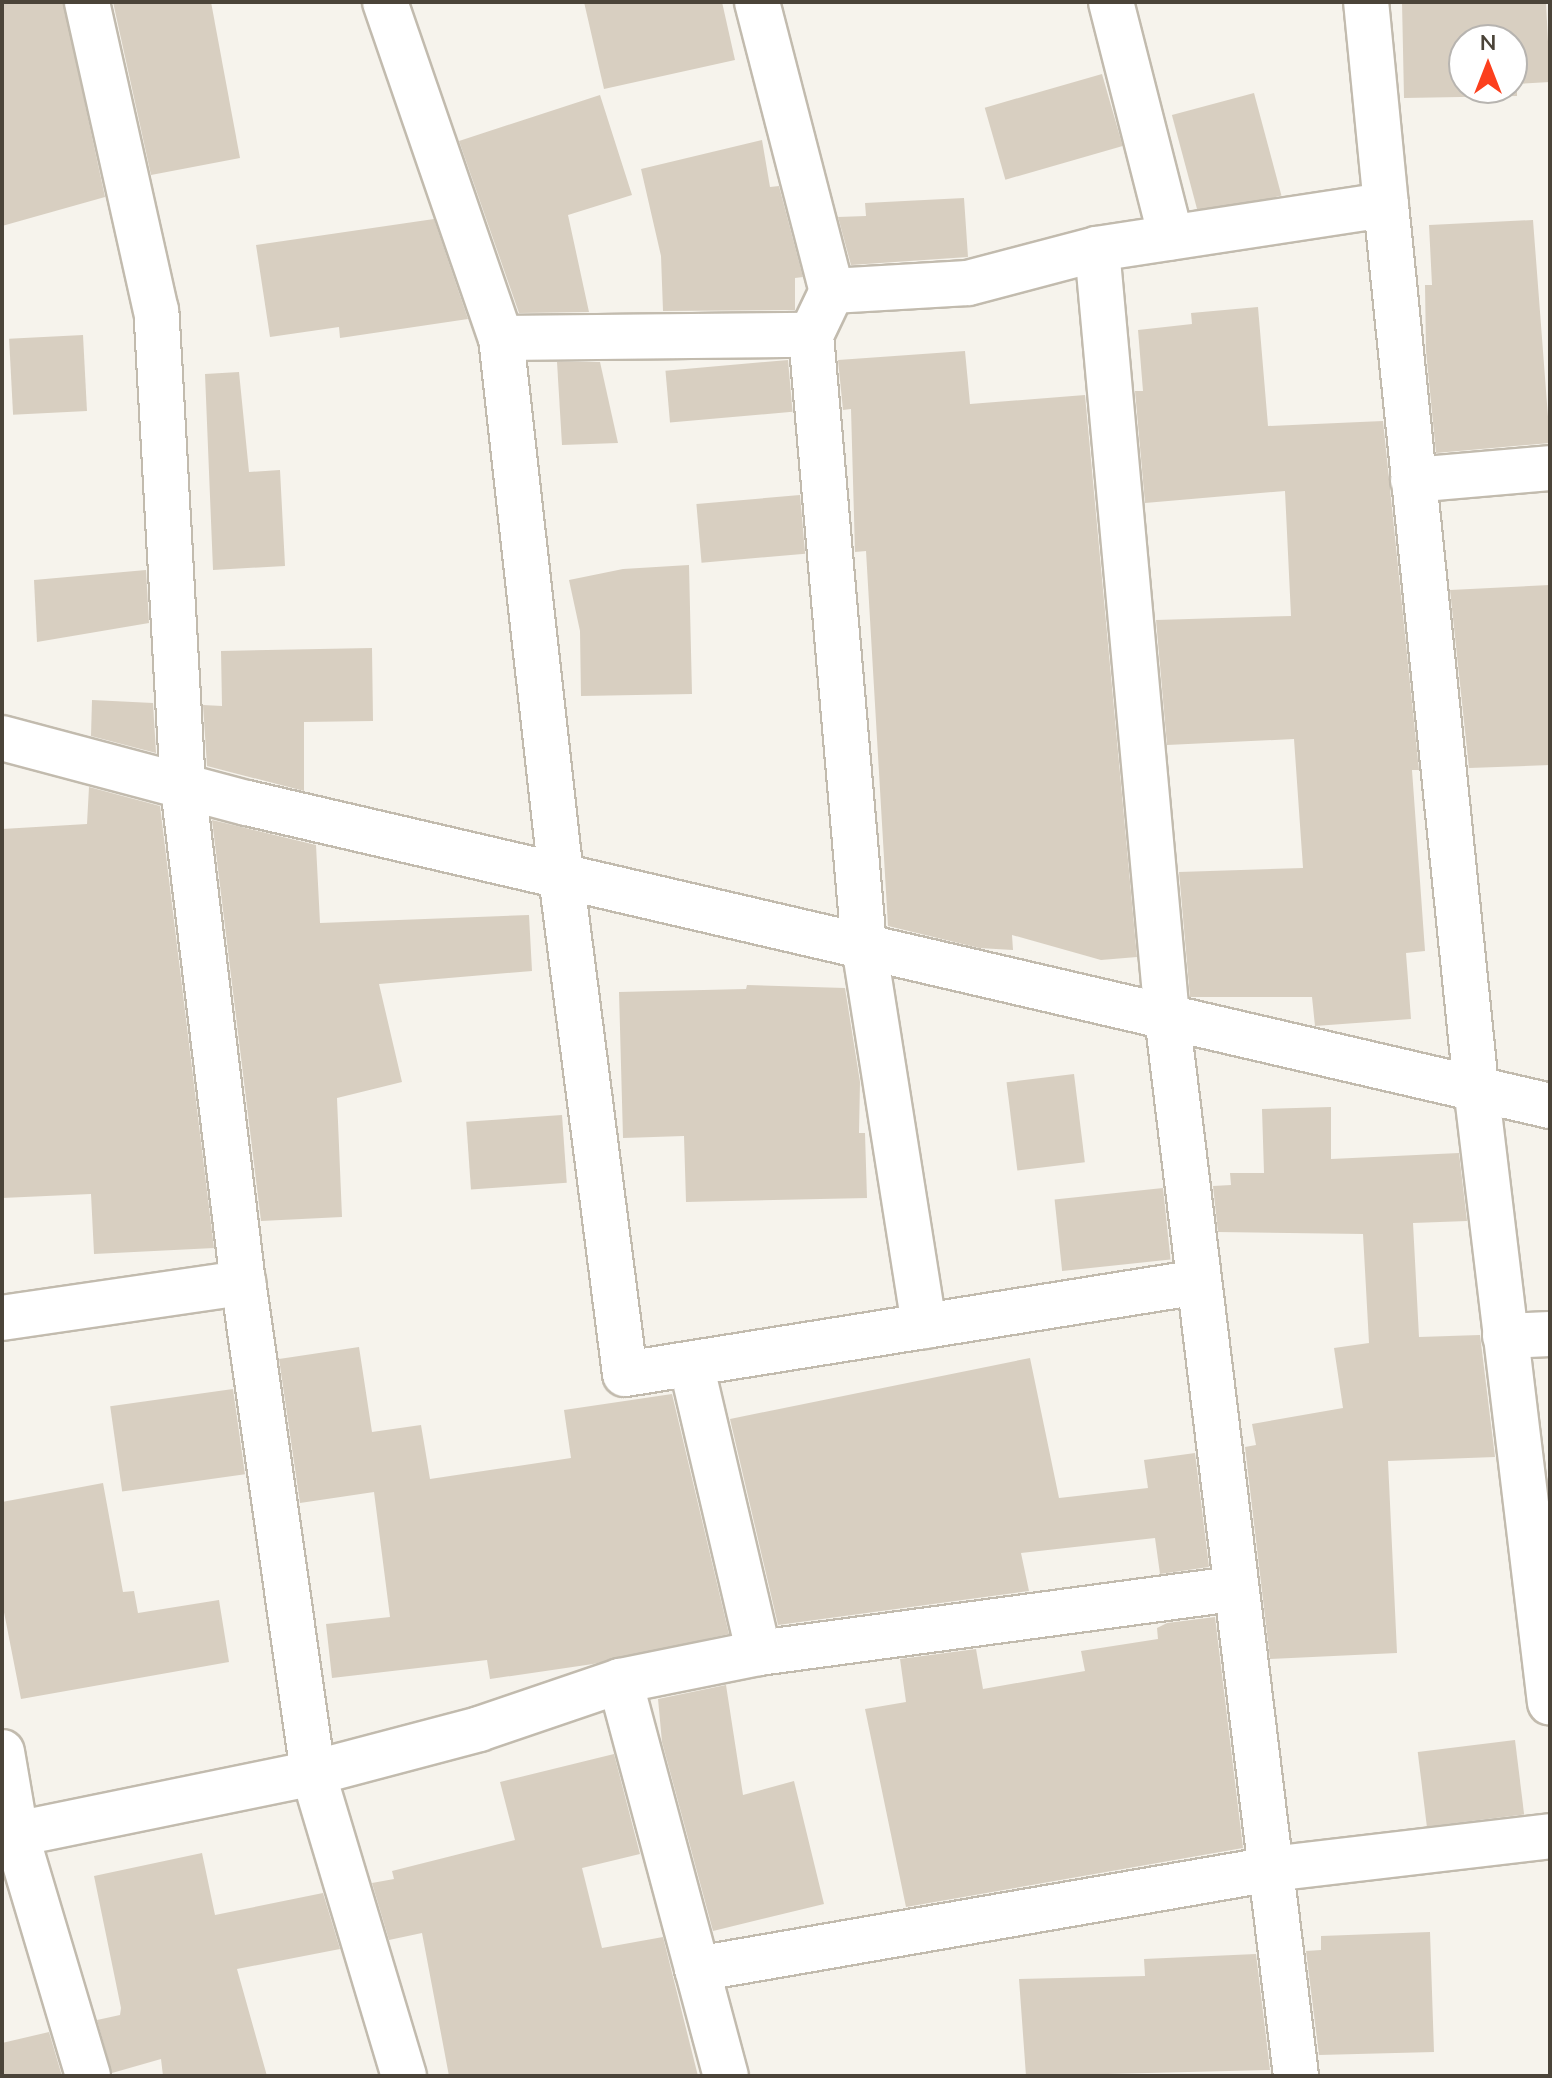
<!DOCTYPE html>
<style>
body{margin:0}
#map{position:relative;width:1552px;height:2078px;overflow:hidden;background:#f6f3ec;font-family:Mulish,sans-serif}
div>[style]{position:absolute}
[style*='--x']{left:calc(var(--x)*1px);top:calc(var(--y)*1px);width:calc(var(--w)*1px);rotate:calc(var(--a)*1deg)}
.building>*{inset:0;background:#d8cfc1;transform-origin:0 0}
.roads{filter:drop-shadow(2px 0 #c2bbae) drop-shadow(-2px 0 #c2bbae) drop-shadow(0 2px #c2bbae) drop-shadow(0 -2px #c2bbae)}
.street>*{height:44px;margin:-22px;padding:0 22px;transform-origin:22px;border-radius:22px;background:#fff}
span{translate:-50% -50%;white-space:nowrap;text-align:center;line-height:1.15;-webkit-text-stroke:6px #fff;paint-order:stroke}
.frame{position:absolute;inset:0;border:4px solid #4b4439;pointer-events:none}
.north{position:absolute;left:1448px;top:24px;width:80px;height:80px;box-sizing:border-box;background:#fff;border:2px solid #b7b4b0;border-radius:50%;rotate:0deg;font-size:22px;font-weight:700;line-height:32px;text-align:center;color:#4b4439}
.north::after{content:'';display:block;margin:auto;width:28px;height:36px;background:#fc3f1d;clip-path:polygon(50% 0,100% 100%,50% 72%,0 100%)}
</style>
<div id="map">
<div class="building">
<i style="clip-path:polygon(2px 2px,63px 2px,105px 197px,2px 226px)"></i>
<i style="clip-path:polygon(113px 2px,211px 2px,240px 158px,151px 175px)"></i>
<i style="clip-path:polygon(584px 2px,722px 2px,735px 60px,604px 89px)"></i>
<i style="clip-path:polygon(evenodd,1402px 2px,1546px 2px,1550px 82px,1517px 84px,1517px 96px,1404px 98px,1402px 2px,1464px 40px,1512px 40px,1512px 88px,1464px 88px,1464px 40px)"></i>
<i style="left:1102px;top:74px;width:75px;height:122px;rotate:74deg"></i>
<i style="left:1254px;top:93px;width:106px;height:85px;rotate:75deg"></i>
<i style="clip-path:polygon(600px 95px,632px 195px,568px 215px,589px 312px,519px 313px,459px 141px)"></i>
<i style="clip-path:polygon(762px 140px,770px 187px,779px 186px,803px 277px,795px 278px,795px 310px,663px 311px,661px 256px,641px 169px)"></i>
<i style="clip-path:polygon(964px 198px,968px 257px,851px 265px,838px 217px,866px 216px,865px 203px)"></i>
<i style="clip-path:polygon(434px 219px,468px 319px,340px 338px,339px 327px,270px 337px,256px 245px)"></i>
<i style="clip-path:polygon(1533px 220px,1550px 443px,1436px 453px,1426px 351px,1425px 285px,1432px 285px,1429px 225px)"></i>
<i style="clip-path:polygon(1258px 307px,1268px 426px,1383px 421px,1419px 770px,1412px 770px,1425px 951px,1406px 953px,1411px 1019px,1315px 1026px,1312px 997px,1190px 997px,1179px 872px,1303px 868px,1294px 739px,1167px 745px,1156px 620px,1291px 616px,1285px 491px,1145px 503px,1135px 391px,1143px 391px,1138px 330px,1192px 324px,1191px 313px)"></i>
<i style="left:83px;top:335px;width:76px;height:74px;rotate:87deg"></i>
<i style="clip-path:polygon(965px 351px,970px 404px,1085px 395px,1137px 957px,1101px 960px,1012px 935px,1013px 950px,979px 948px,888px 926px,866px 551px,855px 552px,851px 409px,843px 410px,838px 360px)"></i>
<i style="left:788px;top:360px;width:52px;height:123px;rotate:85deg"></i>
<i style="clip-path:polygon(557px 362px,600px 362px,618px 443px,562px 445px)"></i>
<i style="clip-path:polygon(239px 372px,249px 472px,280px 470px,285px 566px,213px 570px,205px 374px)"></i>
<i style="left:800px;top:495px;width:59px;height:104px;rotate:85deg"></i>
<i style="clip-path:polygon(689px 565px,692px 694px,581px 696px,580px 631px,569px 580px,623px 569px)"></i>
<i style="clip-path:polygon(146px 570px,149px 623px,37px 642px,34px 580px)"></i>
<i style="clip-path:polygon(1550px 585px,1550px 765px,1469px 768px,1450px 590px)"></i>
<i style="clip-path:polygon(372px 648px,373px 721px,304px 722px,304px 791px,207px 766px,203px 705px,222px 706px,221px 651px)"></i>
<i style="clip-path:polygon(92px 700px,153px 703px,156px 753px,91px 736px)"></i>
<i style="clip-path:polygon(89px 787px,160px 806px,214px 1248px,94px 1254px,91px 1194px,2px 1198px,2px 829px,87px 824px)"></i>
<i style="clip-path:polygon(212px 820px,316px 845px,320px 923px,529px 915px,532px 971px,379px 984px,402px 1082px,337px 1098px,342px 1217px,261px 1221px)"></i>
<i style="clip-path:polygon(747px 985px,845px 988px,860px 1082px,859px 1133px,865px 1133px,867px 1198px,686px 1202px,684px 1136px,623px 1138px,619px 992px,746px 989px)"></i>
<i style="left:1074px;top:1074px;width:89px;height:68px;rotate:83deg"></i>
<i style="clip-path:polygon(1331px 1107px,1331px 1159px,1459px 1153px,1467px 1221px,1413px 1223px,1419px 1337px,1480px 1335px,1495px 1457px,1388px 1461px,1397px 1653px,1270px 1659px,1245px 1447px,1256px 1445px,1252px 1424px,1343px 1408px,1334px 1348px,1369px 1343px,1363px 1234px,1218px 1232px,1213px 1186px,1231px 1185px,1230px 1173px,1264px 1173px,1262px 1109px)"></i>
<i style="left:562px;top:1115px;width:68px;height:96px;rotate:86deg"></i>
<i style="left:1163px;top:1188px;width:72px;height:109px;rotate:84deg"></i>
<i style="clip-path:polygon(359px 1347px,372px 1432px,421px 1425px,430px 1479px,571px 1458px,564px 1410px,672px 1394px,729px 1634px,593px 1664px,490px 1679px,487px 1660px,332px 1678px,326px 1624px,390px 1617px,374px 1492px,300px 1503px,279px 1359px)"></i>
<i style="clip-path:polygon(1030px 1358px,1059px 1498px,1148px 1488px,1144px 1460px,1195px 1453px,1209px 1567px,1160px 1574px,1155px 1538px,1021px 1553px,1029px 1591px,778px 1625px,730px 1419px)"></i>
<i style="left:233px;top:1389px;width:86px;height:124px;rotate:82deg"></i>
<i style="clip-path:polygon(103px 1483px,123px 1592px,134px 1591px,138px 1613px,219px 1600px,229px 1662px,21px 1699px,2px 1602px,2px 1502px)"></i>
<i style="clip-path:polygon(1215px 1617px,1243px 1848px,906px 1907px,865px 1709px,906px 1702px,900px 1659px,976px 1649px,983px 1689px,1085px 1671px,1081px 1651px,1158px 1639px,1157px 1628px,1167px 1623px)"></i>
<i style="clip-path:polygon(726px 1685px,743px 1795px,794px 1781px,824px 1904px,713px 1931px,662px 1742px,658px 1699px)"></i>
<i style="left:1515px;top:1740px;width:75px;height:98px;rotate:83deg"></i>
<i style="clip-path:polygon(614px 1754px,640px 1854px,582px 1868px,602px 1948px,663px 1937px,698px 2076px,449px 2076px,422px 1933px,389px 1940px,372px 1883px,394px 1879px,392px 1871px,515px 1840px,500px 1782px)"></i>
<i style="clip-path:polygon(202px 1853px,215px 1915px,323px 1893px,340px 1949px,237px 1969px,267px 2076px,163px 2076px,161px 2059px,112px 2073px,97px 2020px,120px 2015px,121px 2008px,94px 1876px)"></i>
<i style="clip-path:polygon(1430px 1932px,1434px 2052px,1319px 2055px,1306px 1951px,1321px 1950px,1321px 1936px)"></i>
<i style="clip-path:polygon(1256px 1954px,1270px 2070px,1026px 2076px,1019px 1979px,1145px 1976px,1144px 1959px)"></i>
<i style="clip-path:polygon(49px 2032px,62px 2076px,2px 2076px,2px 2043px)"></i>
</div>
<div class="roads">
<div class="street">
<i style="--x:385;--y:2;--w:355;--a:71"></i>
<i style="--x:757;--y:2;--w:299;--a:75.5"></i>
<i style="--x:1111;--y:2;--w:243;--a:75.7"></i>
<i style="--x:1386;--y:205;--w:887;--a:84.17"></i>
<i style="--x:1476;--y:1087;--w:620;--a:83.15"></i>
<i style="--x:1097;--y:249;--w:770;--a:84.79"></i>
<i style="--x:1167;--y:1016;--w:1068;--a:83.06"></i>
<i style="--x:811;--y:335;--w:613;--a:85.04"></i>
<i style="--x:864;--y:946;--w:385;--a:81"></i>
<i style="--x:1413;--y:480;--w:138;--a:-5"></i>
<i style="--x:2;--y:738;--w:253;--a:14.9"></i>
<i style="--x:247;--y:803;--w:1338;--a:13.09"></i>
<i style="--x:1199;--y:1282;--w:581;--a:170.89"></i>
<i style="--x:625;--y:1374;--w:502;--a:-97.32"></i>
<i style="--x:561;--y:876;--w:541;--a:-96.36"></i>
<i style="--x:501;--y:338;--w:310;--a:-0.6"></i>
<i style="--x:811;--y:335;--w:49;--a:-64.5"></i>
<i style="--x:832;--y:291;--w:136;--a:-3.4"></i>
<i style="--x:968;--y:283;--w:133;--a:-14.8"></i>
<i style="--x:1097;--y:249;--w:292;--a:-8.7"></i>
<i style="--x:1386;--y:205;--w:204;--a:-95.6"></i>
<i style="--x:2;--y:1318;--w:244;--a:-8.3"></i>
<i style="--x:1505;--y:1336;--w:45;--a:-2.5"></i>
<i style="--x:691;--y:1364;--w:297;--a:76.8"></i>
<i style="--x:620;--y:1681;--w:409;--a:75"></i>
<i style="--x:2;--y:1752;--w:83;--a:80.3"></i>
<i style="--x:16;--y:1834;--w:252;--a:73.4"></i>
<i style="--x:2;--y:1837;--w:318;--a:-11.6"></i>
<i style="--x:313;--y:1773;--w:495;--a:-98.1"></i>
<i style="--x:243;--y:1283;--w:500;--a:-96.9"></i>
<i style="--x:183;--y:787;--w:477;--a:-93.2"></i>
<i style="--x:156;--y:311;--w:317;--a:-102.6"></i>
<i style="--x:697;--y:1969;--w:583;--a:-9.88"></i>
<i style="--x:1271;--y:1869;--w:281;--a:-6.7"></i>
<i style="--x:404;--y:2076;--w:316;--a:-106.7"></i>
<i style="--x:313;--y:1773;--w:172;--a:-14.8"></i>
<i style="--x:479;--y:1729;--w:149;--a:-18.8"></i>
<i style="--x:620;--y:1681;--w:142;--a:-11.4"></i>
<i style="--x:759;--y:1653;--w:480;--a:-7.7"></i>
</div>
</div>
<div class="frame"></div>
<div class="north">N</div>
</div>
